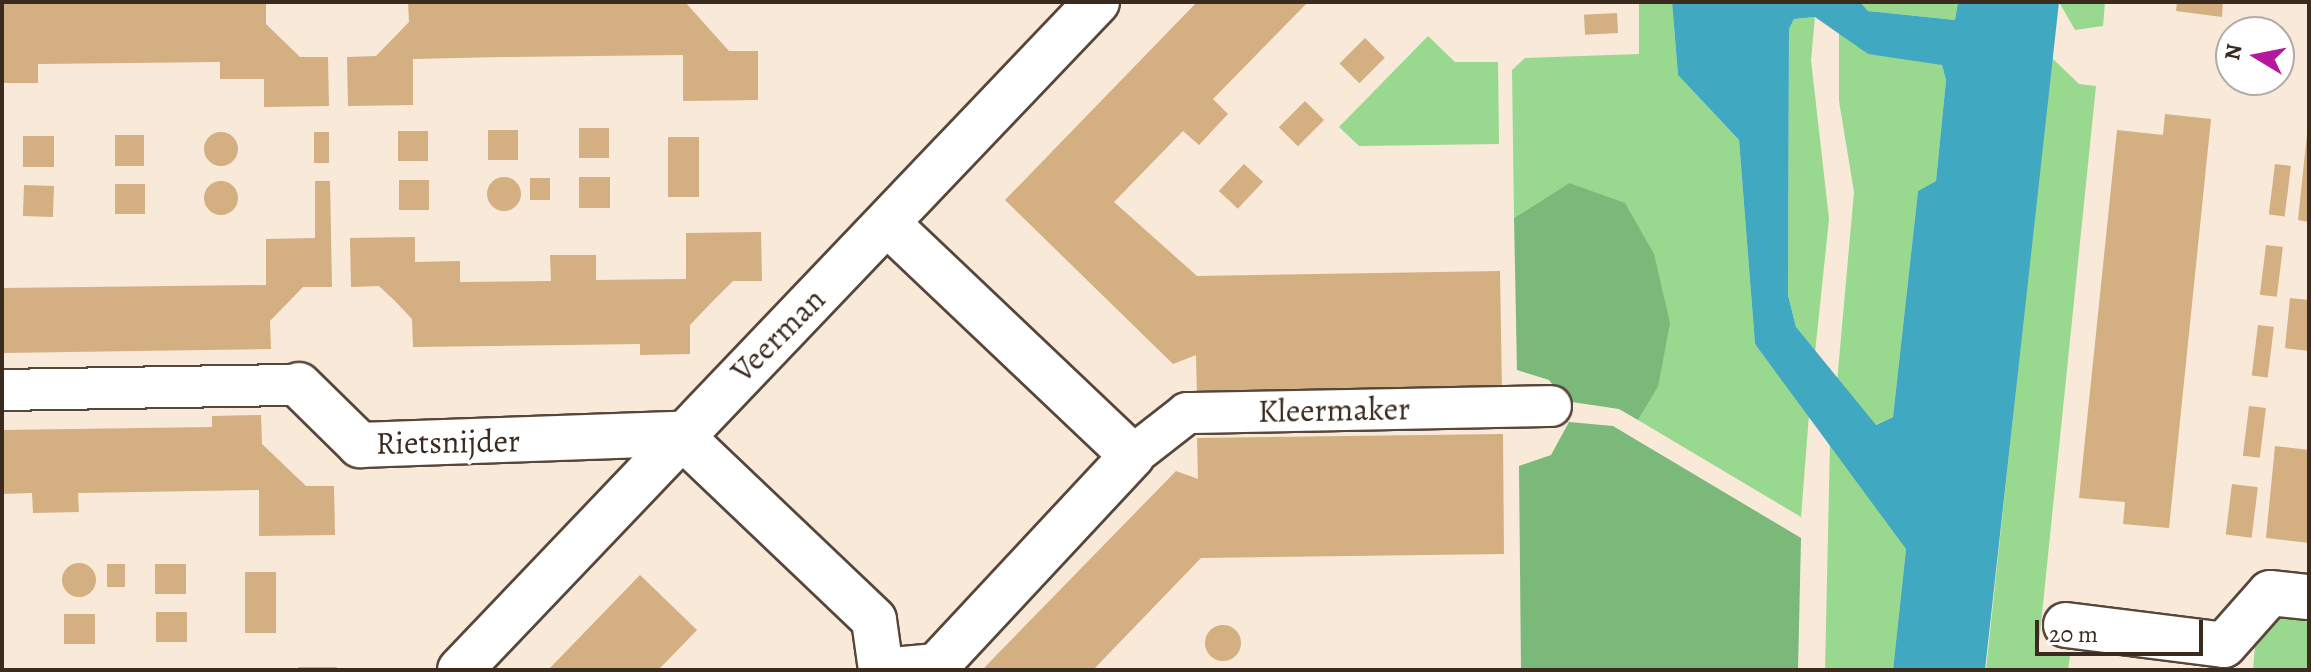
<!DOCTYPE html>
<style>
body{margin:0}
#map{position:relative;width:2311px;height:672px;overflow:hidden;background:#f8e9d8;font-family:Alegreya,serif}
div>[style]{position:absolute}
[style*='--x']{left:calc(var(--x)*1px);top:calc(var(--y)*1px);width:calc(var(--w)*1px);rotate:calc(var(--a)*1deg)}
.green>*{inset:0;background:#98d98f}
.forest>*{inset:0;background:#7ab97a}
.water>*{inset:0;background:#40a8c0}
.building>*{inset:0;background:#d3af81;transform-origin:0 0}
.round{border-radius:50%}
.roads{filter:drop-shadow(2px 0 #57473a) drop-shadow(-2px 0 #57473a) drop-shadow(0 2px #57473a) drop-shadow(0 -2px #57473a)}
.pedestrian>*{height:40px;margin:-20px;padding:0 20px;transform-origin:20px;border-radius:20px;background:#fff}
.minor>*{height:44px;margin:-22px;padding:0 22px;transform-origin:22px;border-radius:22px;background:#fff}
span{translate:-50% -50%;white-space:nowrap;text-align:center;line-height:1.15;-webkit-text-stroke:8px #fff;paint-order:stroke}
.street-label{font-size:32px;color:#3b2a1e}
.frame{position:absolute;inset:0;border:4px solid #3b2a1e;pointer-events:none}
.north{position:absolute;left:2215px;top:16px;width:80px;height:80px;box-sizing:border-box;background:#fff;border:2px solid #b1aaa5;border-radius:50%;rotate:280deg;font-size:22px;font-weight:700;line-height:32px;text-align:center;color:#3b2a1e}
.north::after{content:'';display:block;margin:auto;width:28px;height:36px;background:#b5179e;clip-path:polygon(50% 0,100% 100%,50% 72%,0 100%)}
.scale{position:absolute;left:2035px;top:620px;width:168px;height:36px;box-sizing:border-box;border:4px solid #3b2a1e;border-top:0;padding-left:10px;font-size:24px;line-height:28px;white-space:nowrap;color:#3b2a1e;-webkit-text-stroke:6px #fff;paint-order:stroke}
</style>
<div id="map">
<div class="green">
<i style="clip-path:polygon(1639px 2px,1672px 2px,1678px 75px,1739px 140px,1755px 344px,1809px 415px,1801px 517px,1638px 420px,1658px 387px,1569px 183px,1514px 218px,1512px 70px,1525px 58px,1639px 54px)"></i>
<i style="clip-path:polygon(1860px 2px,1958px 2px,1955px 20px,1868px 11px)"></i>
<i style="clip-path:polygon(2059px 2px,2105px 2px,2103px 26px,2075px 30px)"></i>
<i style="clip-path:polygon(1815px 17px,1811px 60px,1829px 219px,1815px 353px,1796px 327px,1788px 295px,1789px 29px,1794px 19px)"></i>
<i style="clip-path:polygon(1839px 33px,1868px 54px,1931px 60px,1942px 65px,1946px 80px,1936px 181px,1918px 191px,1893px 417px,1875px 425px,1837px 382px,1854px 192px,1839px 101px)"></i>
<i style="clip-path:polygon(1428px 36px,1455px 62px,1498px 62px,1499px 144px,1359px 146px,1339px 127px)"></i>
<i style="clip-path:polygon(2051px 57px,2079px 84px,2096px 86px,2038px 653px,2070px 656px,2068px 670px,1986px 670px)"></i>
<i style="clip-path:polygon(1830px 443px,1906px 549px,1893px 670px,1825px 670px)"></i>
<i style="clip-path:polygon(2292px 612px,2309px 614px,2309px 670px,2253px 670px,2255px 645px,2271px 623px)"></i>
</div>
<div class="forest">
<i style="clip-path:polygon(1569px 183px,1625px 203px,1654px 254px,1670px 323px,1658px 387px,1638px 420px,1619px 409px,1565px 401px,1549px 380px,1517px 370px,1514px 218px)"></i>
<i style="clip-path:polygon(1569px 422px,1613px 426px,1801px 538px,1798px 670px,1521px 670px,1519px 466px,1551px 455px)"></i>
</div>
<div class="water">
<i style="clip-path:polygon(evenodd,1672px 2px,1860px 2px,1868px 11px,1955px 20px,1958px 2px,2059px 2px,1985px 670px,1893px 670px,1906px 549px,1755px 344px,1739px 140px,1678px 75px,1672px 2px,1815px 17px,1868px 54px,1942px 65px,1946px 80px,1936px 181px,1918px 191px,1893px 417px,1876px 425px,1796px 327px,1788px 295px,1789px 29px,1794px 19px,1815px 17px)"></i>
</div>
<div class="building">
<i style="clip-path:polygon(2px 2px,266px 2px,266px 24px,300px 57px,328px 57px,329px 106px,264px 107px,264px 79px,220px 79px,220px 62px,38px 64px,38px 83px,2px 83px)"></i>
<i style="clip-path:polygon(408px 2px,685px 2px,729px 51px,758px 51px,758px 100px,683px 101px,683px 55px,501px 57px,413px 59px,413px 105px,348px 106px,347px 57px,376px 56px,409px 22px)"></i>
<i style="clip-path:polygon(1197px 2px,1308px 2px,1213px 99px,1228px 114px,1199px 145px,1183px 131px,1114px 202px,1197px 276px,1500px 271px,1502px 392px,1197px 396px,1196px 355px,1173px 364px,1005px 200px)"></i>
<i style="clip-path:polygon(2177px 2px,2223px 2px,2222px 17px,2176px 11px)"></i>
<i style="left:1617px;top:13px;width:20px;height:33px;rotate:87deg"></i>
<i style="left:1365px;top:38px;width:28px;height:36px;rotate:45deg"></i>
<i style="left:1305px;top:101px;width:27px;height:37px;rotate:45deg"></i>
<i style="clip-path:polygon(2165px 114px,2211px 119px,2169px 528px,2123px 524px,2125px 502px,2079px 498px,2117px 130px,2163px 135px)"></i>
<i style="left:609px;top:128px;width:30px;height:30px;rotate:90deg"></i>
<i style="left:488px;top:130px;width:30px;height:30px"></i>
<i style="left:398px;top:131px;width:30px;height:30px"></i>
<i class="round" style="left:204px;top:132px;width:34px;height:34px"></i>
<i style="left:314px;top:132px;width:15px;height:31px"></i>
<i style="clip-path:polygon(2307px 134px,2309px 134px,2309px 222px,2298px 220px)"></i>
<i style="left:115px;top:135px;width:29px;height:31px"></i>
<i style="left:54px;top:136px;width:31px;height:31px;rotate:90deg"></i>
<i style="left:668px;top:137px;width:31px;height:60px"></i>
<i style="left:1244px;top:164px;width:26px;height:37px;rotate:43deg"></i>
<i style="left:2275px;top:164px;width:16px;height:51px;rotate:7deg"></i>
<i class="round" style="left:487px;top:177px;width:34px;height:34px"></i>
<i style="left:579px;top:177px;width:31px;height:31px"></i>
<i style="left:530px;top:178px;width:20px;height:22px"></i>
<i style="left:399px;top:180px;width:30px;height:30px"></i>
<i style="clip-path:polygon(315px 181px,330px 181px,332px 287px,303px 287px,270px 321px,271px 349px,2px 353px,2px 288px,266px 285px,266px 239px,315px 238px)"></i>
<i class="round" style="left:204px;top:181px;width:34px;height:34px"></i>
<i style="left:115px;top:184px;width:30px;height:30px"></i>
<i style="left:24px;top:185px;width:30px;height:31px;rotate:2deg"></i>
<i style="clip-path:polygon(761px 232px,762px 281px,733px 281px,711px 303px,690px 325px,690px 354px,640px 355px,640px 344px,413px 347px,412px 319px,396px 302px,379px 286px,351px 287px,350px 238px,415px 237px,415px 262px,460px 261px,460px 282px,551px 281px,550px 255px,596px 255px,596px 280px,686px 279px,686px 233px)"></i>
<i style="left:2266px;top:245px;width:17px;height:50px;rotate:7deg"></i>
<i style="clip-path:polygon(2290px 298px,2309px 300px,2309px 351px,2285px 348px)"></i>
<i style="left:2258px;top:325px;width:16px;height:51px;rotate:7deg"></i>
<i style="left:2249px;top:406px;width:17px;height:50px;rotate:7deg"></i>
<i style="clip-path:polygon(261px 415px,262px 444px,306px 486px,334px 486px,335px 535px,259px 536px,259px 490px,78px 493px,79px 512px,33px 513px,32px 493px,2px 494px,2px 430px,212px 427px,212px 416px)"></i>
<i style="clip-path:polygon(1503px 434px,1504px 554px,1201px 558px,1093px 670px,982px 670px,1176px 471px,1198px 479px,1197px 438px)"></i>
<i style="clip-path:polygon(2275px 446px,2309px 450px,2309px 543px,2266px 538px)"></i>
<i style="left:2232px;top:484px;width:26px;height:51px;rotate:7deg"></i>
<i class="round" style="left:62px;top:563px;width:34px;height:34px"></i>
<i style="left:107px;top:564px;width:18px;height:23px"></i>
<i style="left:155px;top:564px;width:31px;height:30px"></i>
<i style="left:245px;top:572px;width:31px;height:61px"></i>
<i style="clip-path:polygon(640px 575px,697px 630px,666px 662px,658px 670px,548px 670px)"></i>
<i style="left:187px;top:612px;width:30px;height:31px;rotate:90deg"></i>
<i style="left:64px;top:614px;width:31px;height:30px"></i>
<i class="round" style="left:1205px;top:625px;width:36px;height:36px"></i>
<i style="left:298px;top:667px;width:39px;height:3px"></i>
</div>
<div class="roads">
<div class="pedestrian">
<i style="--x:2;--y:390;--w:297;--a:-1"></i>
<i style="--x:1132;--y:456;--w:70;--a:-38"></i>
<i style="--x:1187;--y:413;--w:364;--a:-1.1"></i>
</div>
<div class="minor">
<i style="--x:889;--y:225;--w:335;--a:43.5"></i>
<i style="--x:1132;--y:456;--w:287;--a:133"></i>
<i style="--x:936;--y:666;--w:43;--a:174.7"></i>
<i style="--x:299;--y:385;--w:86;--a:44.5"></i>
<i style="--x:360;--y:445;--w:319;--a:-2"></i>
<i style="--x:679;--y:434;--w:269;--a:43.6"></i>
<i style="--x:874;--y:620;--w:50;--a:82"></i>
<i style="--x:2066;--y:625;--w:159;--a:7.2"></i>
<i style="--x:2224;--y:645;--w:69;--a:-48.5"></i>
<i style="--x:2270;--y:593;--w:39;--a:6"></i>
<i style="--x:460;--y:670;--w:923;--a:-46.36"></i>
</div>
</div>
<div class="street-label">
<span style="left:778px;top:335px;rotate:-45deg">Veerman</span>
<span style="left:1334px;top:410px;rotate:-1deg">Kleermaker</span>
<span style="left:448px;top:442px;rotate:-1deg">Rietsnijder</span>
</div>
<div class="frame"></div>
<div class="north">N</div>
<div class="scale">20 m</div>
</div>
